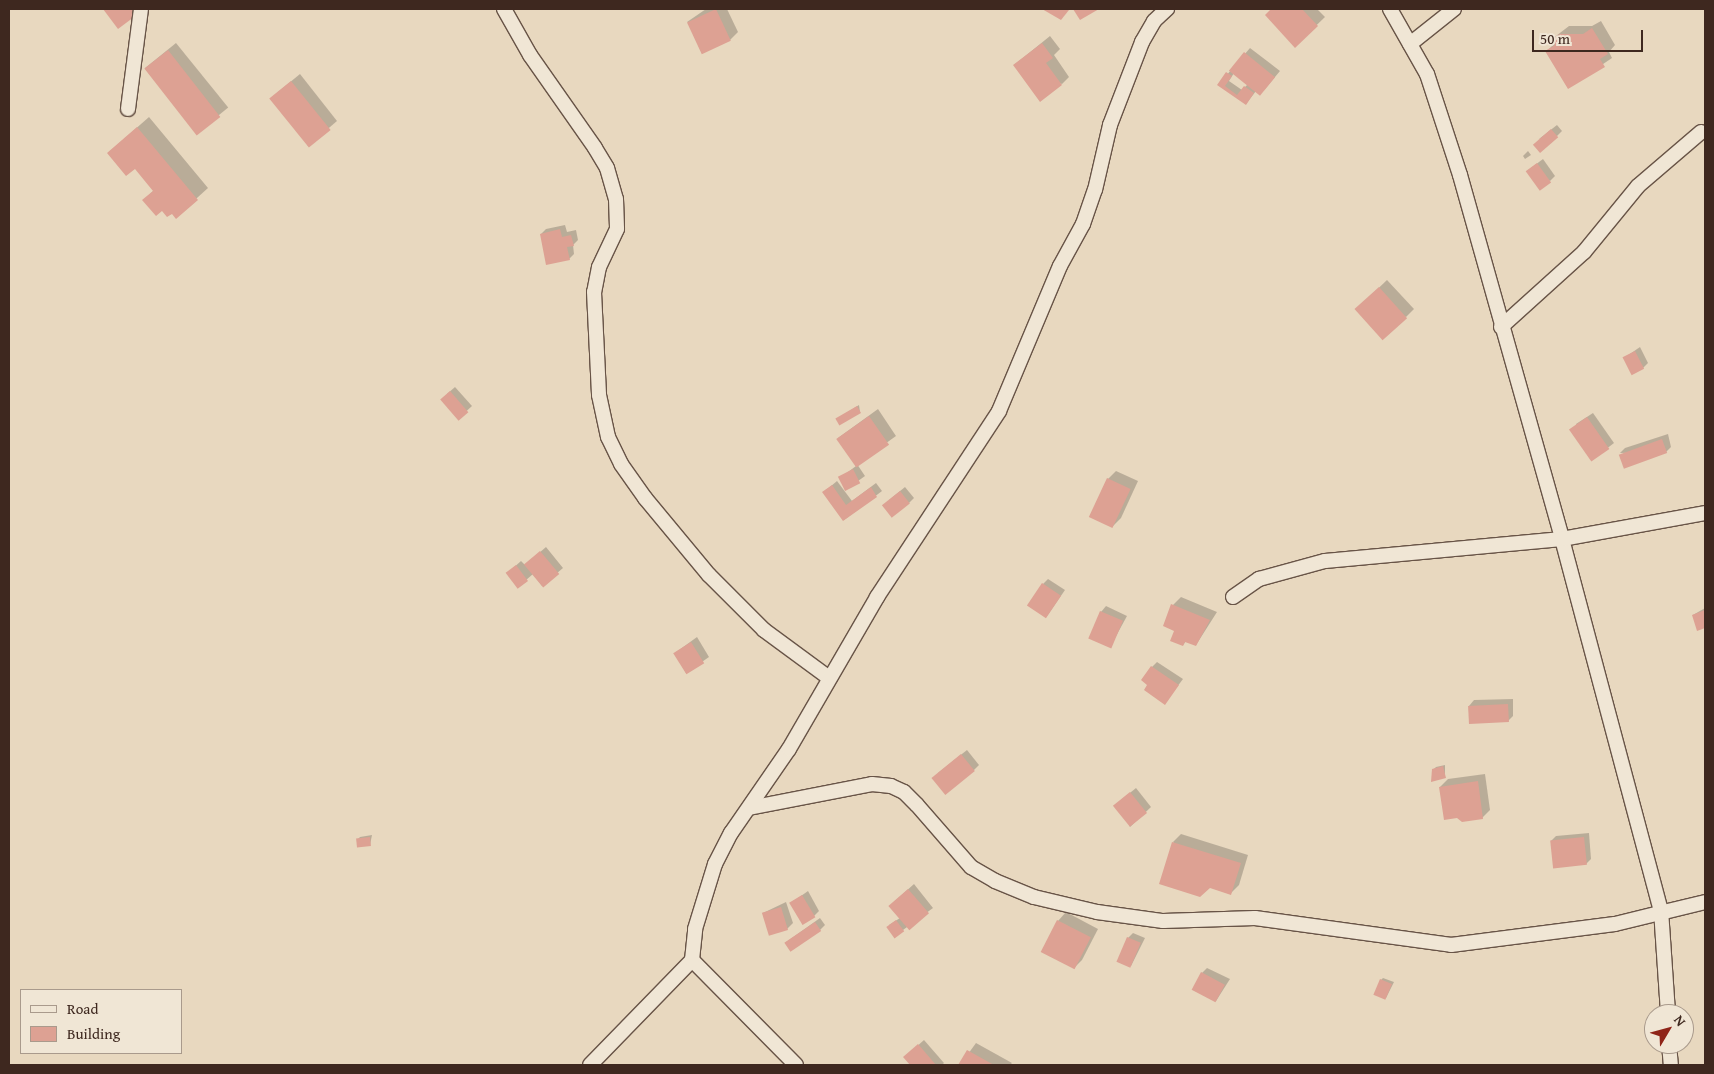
<!DOCTYPE html>
<style>
body{margin:0}
#map{position:relative;width:1714px;height:1074px;overflow:hidden;background:#e8d8bf;font-family:"Gentium Book Plus",serif}
div>[style]{position:absolute}
[style*='--x']{left:calc(var(--x)*1px);top:calc(var(--y)*1px);width:calc(var(--w)*1px);rotate:calc(var(--a)*1deg)}
.shadow>*{inset:0;background:#0003;transform-origin:0 0}
.building>*{inset:0;background:#dda193;transform-origin:0 0}
.roads{filter:drop-shadow(1px 0 #685447) drop-shadow(-1px 0 #685447) drop-shadow(0 1px #685447) drop-shadow(0 -1px #685447)}
.street>*{height:14px;margin:-7px;padding:0 7px;transform-origin:7px;border-radius:7px;background:#f0e6d5}
span{translate:-50% -50%;white-space:nowrap;text-align:center;line-height:1.15;-webkit-text-stroke:4.5px #f0e6d5;paint-order:stroke}
.frame{position:absolute;inset:0;border:10px solid #3e281f;pointer-events:none}
.legend{position:absolute;left:20px;top:989px;width:162px;height:65px;box-sizing:border-box;background:#f0e6d5;border:1px solid #a99a8c;margin:0;padding:6px 9px;list-style:none;font-size:15px;color:#3e281f}
.legend li{display:flex;align-items:center;gap:10px;height:25px}
.legend b{width:25px;border:1px solid #a99a8c}
.north{position:absolute;left:1644px;top:1004px;width:50px;height:50px;box-sizing:border-box;background:#f0e6d5;border:1px solid #a99a8c;border-radius:50%;rotate:53deg;font-size:14px;font-weight:700;line-height:20px;text-align:center;color:#3e281f}
.north::after{content:'';display:block;margin:auto;width:18px;height:22px;background:#8f2418;clip-path:polygon(50% 0,100% 100%,50% 72%,0 100%)}
.scale{position:absolute;left:1532px;top:30px;width:111px;height:22px;box-sizing:border-box;border:2px solid #3e281f;border-top:0;padding-left:6px;font-size:15px;line-height:18px;white-space:nowrap;color:#3e281f;-webkit-text-stroke:4px #f0e6d5;paint-order:stroke}
</style>
<div id="map">
<div class="shadow">
<i style="clip-path:polygon(706px 9px,727px 9px,738px 32px,730px 40px,687px 22px)"></i>
<i style="clip-path:polygon(1272px 9px,1317px 9px,1325px 17px,1295px 46px,1266px 15px)"></i>
<i style="clip-path:polygon(1601px 21px,1615px 45px,1609px 52px,1612px 58px,1569px 87px,1547px 51px,1555px 43px,1552px 39px,1569px 26px,1592px 26px)"></i>
<i style="clip-path:polygon(1050px 36px,1060px 49px,1054px 55px,1069px 77px,1062px 84px,1014px 65px)"></i>
<i style="left:176px;top:43px;width:83px;height:40px;rotate:51deg"></i>
<i style="clip-path:polygon(evenodd,1250px 48px,1280px 71px,1265px 89px,1256px 91px,1246px 104px,1219px 84px,1250px 48px,1234px 73px,1248px 84px,1242px 90px,1229px 81px,1234px 73px)"></i>
<i style="clip-path:polygon(300px 74px,337px 121px,308px 146px,278px 92px)"></i>
<i style="clip-path:polygon(149px 117px,208px 188px,176px 217px,172px 212px,144px 200px,154px 190px,135px 167px,108px 153px)"></i>
<i style="clip-path:polygon(1557px 125px,1562px 131px,1557px 136px,1539px 139px)"></i>
<i style="clip-path:polygon(1528px 151px,1531px 155px,1525px 159px,1523px 156px)"></i>
<i style="clip-path:polygon(1543px 159px,1555px 176px,1550px 181px,1527px 171px)"></i>
<i style="clip-path:polygon(565px 225px,567px 232px,576px 230px,578px 240px,573px 245px,574px 254px,569px 259px,541px 234px,546px 229px)"></i>
<i style="clip-path:polygon(1387px 280px,1414px 309px,1406px 317px,1365px 301px)"></i>
<i style="clip-path:polygon(1640px 347px,1648px 363px,1643px 368px,1624px 358px)"></i>
<i style="clip-path:polygon(455px 387px,472px 406px,459px 418px,447px 394px)"></i>
<i style="clip-path:polygon(859px 405px,860px 412px,840px 417px)"></i>
<i style="clip-path:polygon(878px 409px,896px 436px,857px 464px,865px 476px,847px 489px,840px 478px,856px 466px,838px 438px)"></i>
<i style="clip-path:polygon(1593px 413px,1614px 443px,1592px 460px,1576px 424px)"></i>
<i style="clip-path:polygon(1668px 434px,1671px 447px,1666px 452px,1620px 453px,1625px 448px)"></i>
<i style="clip-path:polygon(1116px 471px,1138px 481px,1121px 518px,1113px 526px,1108px 479px)"></i>
<i style="clip-path:polygon(837px 481px,852px 501px,876px 483px,882px 491px,844px 520px,824px 492px)"></i>
<i style="clip-path:polygon(905px 487px,914px 498px,909px 503px,889px 500px)"></i>
<i style="clip-path:polygon(546px 547px,563px 568px,542px 586px,533px 574px,518px 587px,512px 569px,521px 561px,525px 565px)"></i>
<i style="clip-path:polygon(1048px 579px,1065px 590px,1047px 616px,1043px 584px)"></i>
<i style="clip-path:polygon(1181px 597px,1217px 612px,1196px 645px,1186px 641px,1183px 645px,1175px 630px,1164px 625px,1173px 605px)"></i>
<i style="clip-path:polygon(1106px 606px,1127px 616px,1110px 647px,1101px 612px)"></i>
<i style="clip-path:polygon(1705px 608px,1705px 627px,1698px 629px,1693px 615px)"></i>
<i style="clip-path:polygon(697px 637px,709px 657px,686px 673px,675px 653px)"></i>
<i style="clip-path:polygon(1157px 662px,1183px 679px,1165px 703px,1149px 684px,1152px 667px)"></i>
<i style="clip-path:polygon(1513px 699px,1513px 716px,1508px 721px,1469px 706px,1474px 700px)"></i>
<i style="clip-path:polygon(967px 750px,979px 765px,974px 770px,938px 773px)"></i>
<i style="clip-path:polygon(1445px 765px,1445px 777px,1433px 770px,1436px 767px)"></i>
<i style="clip-path:polygon(1485px 774px,1490px 810px,1482px 818px,1440px 787px,1448px 779px)"></i>
<i style="clip-path:polygon(1136px 788px,1151px 807px,1130px 827px,1120px 801px)"></i>
<i style="clip-path:polygon(1589px 833px,1591px 859px,1586px 864px,1551px 841px,1556px 836px)"></i>
<i style="clip-path:polygon(1181px 834px,1248px 855px,1239px 885px,1231px 893px,1210px 886px,1173px 842px)"></i>
<i style="clip-path:polygon(372px 835px,370px 845px,358px 839px,360px 837px)"></i>
<i style="clip-path:polygon(914px 884px,933px 908px,903px 930px,889px 925px,900px 918px,895px 901px)"></i>
<i style="clip-path:polygon(808px 891px,819px 911px,814px 916px,791px 903px)"></i>
<i style="clip-path:polygon(786px 902px,793px 923px,787px 929px,763px 913px)"></i>
<i style="clip-path:polygon(1066px 912px,1098px 929px,1082px 960px,1074px 968px,1058px 921px)"></i>
<i style="clip-path:polygon(820px 918px,825px 925px,820px 930px,785px 943px)"></i>
<i style="clip-path:polygon(1133px 933px,1145px 938px,1131px 966px,1128px 938px)"></i>
<i style="clip-path:polygon(1207px 968px,1230px 979px,1216px 1001px,1202px 973px)"></i>
<i style="clip-path:polygon(1383px 978px,1394px 982px,1386px 998px,1381px 980px)"></i>
<i style="clip-path:polygon(924px 1040px,944px 1063px,942px 1065px,912px 1065px,905px 1057px)"></i>
<i style="clip-path:polygon(976px 1043px,1012px 1063px,1010px 1065px,960px 1065px)"></i>
</div>
<div class="building">
<i style="clip-path:polygon(103px 9px,134px 9px,138px 14px,118px 29px)"></i>
<i style="left:716px;top:9px;width:35px;height:32px;rotate:65deg"></i>
<i style="clip-path:polygon(1042px 9px,1068px 9px,1069px 10px,1061px 20px)"></i>
<i style="clip-path:polygon(1073px 9px,1099px 9px,1080px 20px)"></i>
<i style="clip-path:polygon(1271px 9px,1302px 9px,1318px 26px,1295px 48px,1265px 15px)"></i>
<i style="clip-path:polygon(1592px 28px,1608px 54px,1600px 59px,1605px 67px,1568px 89px,1545px 51px,1555px 45px,1551px 39px,1560px 34px,1583px 34px)"></i>
<i style="clip-path:polygon(1042px 43px,1053px 58px,1046px 63px,1062px 85px,1040px 102px,1013px 65px)"></i>
<i style="left:168px;top:50px;width:85px;height:30px;rotate:52deg"></i>
<i style="left:1244px;top:52px;width:40px;height:24px;rotate:39deg"></i>
<i style="clip-path:polygon(1226px 72px,1232px 76px,1225px 86px,1237px 95px,1244px 86px,1254px 93px,1246px 105px,1217px 85px)"></i>
<i style="left:291px;top:81px;width:63px;height:28px;rotate:51deg"></i>
<i style="clip-path:polygon(137px 127px,198px 200px,176px 219px,172px 214px,167px 217px,162px 211px,156px 216px,142px 200px,153px 191px,135px 169px,126px 176px,107px 153px)"></i>
<i style="left:1551px;top:129px;width:11px;height:24px;rotate:49deg"></i>
<i style="left:1537px;top:163px;width:24px;height:14px;rotate:54deg"></i>
<i style="clip-path:polygon(560px 229px,562px 237px,571px 235px,574px 246px,567px 247px,570px 260px,546px 265px,540px 234px)"></i>
<i style="left:1379px;top:287px;width:42px;height:33px;rotate:48deg"></i>
<i style="left:1635px;top:351px;width:20px;height:14px;rotate:63deg"></i>
<i style="left:450px;top:391px;width:28px;height:13px;rotate:49deg"></i>
<i style="left:857px;top:406px;width:8px;height:25px;rotate:60deg"></i>
<i style="left:869px;top:416px;width:35px;height:40px;rotate:55deg"></i>
<i style="left:1587px;top:417px;width:39px;height:22px;rotate:55deg"></i>
<i style="left:1662px;top:439px;width:15px;height:46px;rotate:70deg"></i>
<i style="left:853px;top:469px;width:16px;height:17px;rotate:63deg"></i>
<i style="left:1107px;top:478px;width:26px;height:43px;rotate:25deg"></i>
<i style="clip-path:polygon(832px 485px,846px 505px,871px 487px,877px 497px,843px 521px,822px 492px)"></i>
<i style="left:900px;top:491px;width:16px;height:23px;rotate:52deg"></i>
<i style="left:540px;top:551px;width:30px;height:21px;rotate:50deg"></i>
<i style="left:516px;top:565px;width:20px;height:13px;rotate:53deg"></i>
<i style="left:1042px;top:583px;width:23px;height:27px;rotate:34deg"></i>
<i style="clip-path:polygon(1171px 604px,1210px 620px,1196px 646px,1185px 642px,1183px 646px,1170px 641px,1174px 631px,1163px 626px)"></i>
<i style="clip-path:polygon(1705px 610px,1705px 628px,1697px 631px,1692px 615px)"></i>
<i style="left:1100px;top:611px;width:25px;height:30px;rotate:23deg"></i>
<i style="left:691px;top:642px;width:25px;height:21px;rotate:58deg"></i>
<i style="clip-path:polygon(1151px 666px,1179px 685px,1165px 705px,1144px 690px,1147px 685px,1141px 680px)"></i>
<i style="left:1508px;top:704px;width:18px;height:40px;rotate:87deg"></i>
<i style="left:961px;top:754px;width:22px;height:38px;rotate:51deg"></i>
<i style="clip-path:polygon(1443px 766px,1446px 778px,1431px 782px,1432px 769px)"></i>
<i style="clip-path:polygon(1478px 781px,1483px 819px,1462px 822px,1457px 818px,1444px 820px,1439px 787px)"></i>
<i style="left:1130px;top:792px;width:27px;height:22px;rotate:51deg"></i>
<i style="left:370px;top:837px;width:9px;height:14px;rotate:84deg"></i>
<i style="left:1584px;top:837px;width:28px;height:34px;rotate:84deg"></i>
<i style="clip-path:polygon(1172px 842px,1241px 863px,1231px 895px,1210px 888px,1200px 897px,1159px 884px)"></i>
<i style="left:908px;top:889px;width:32px;height:26px;rotate:49deg"></i>
<i style="left:802px;top:895px;width:26px;height:15px;rotate:59deg"></i>
<i style="left:781px;top:907px;width:24px;height:20px;rotate:73deg"></i>
<i style="left:896px;top:920px;width:14px;height:12px;rotate:54deg"></i>
<i style="left:1057px;top:920px;width:38px;height:36px;rotate:27deg"></i>
<i style="left:815px;top:922px;width:11px;height:37px;rotate:56deg"></i>
<i style="left:1127px;top:937px;width:15px;height:27px;rotate:23deg"></i>
<i style="left:1201px;top:972px;width:27px;height:20px;rotate:28deg"></i>
<i style="left:1380px;top:979px;width:13px;height:17px;rotate:23deg"></i>
<i style="clip-path:polygon(918px 1044px,936px 1065px,910px 1065px,903px 1057px)"></i>
<i style="clip-path:polygon(967px 1050px,994px 1065px,958px 1065px)"></i>
</div>
<div class="roads">
<div class="street">
<i style="--x:504;--y:9;--w:53;--a:60.5"></i>
<i style="--x:530;--y:55;--w:113;--a:55"></i>
<i style="--x:595;--y:148;--w:23;--a:59"></i>
<i style="--x:607;--y:168;--w:32;--a:74"></i>
<i style="--x:616;--y:199;--w:30;--a:88"></i>
<i style="--x:617;--y:229;--w:42;--a:115.3"></i>
<i style="--x:599;--y:267;--w:25;--a:101"></i>
<i style="--x:594;--y:292;--w:103;--a:87.2"></i>
<i style="--x:599;--y:395;--w:43;--a:77.9"></i>
<i style="--x:608;--y:437;--w:30;--a:64"></i>
<i style="--x:621;--y:464;--w:42;--a:54.8"></i>
<i style="--x:645;--y:498;--w:100;--a:50.3"></i>
<i style="--x:709;--y:575;--w:78;--a:45"></i>
<i style="--x:764;--y:630;--w:81;--a:36.4"></i>
<i style="--x:1390;--y:9;--w:75;--a:60.4"></i>
<i style="--x:1427;--y:74;--w:106;--a:71.9"></i>
<i style="--x:1460;--y:175;--w:378;--a:74.3"></i>
<i style="--x:1562;--y:539;--w:384;--a:75.1"></i>
<i style="--x:1661;--y:910;--w:104;--a:86.1"></i>
<i style="--x:1410;--y:44;--w:56;--a:-38.5"></i>
<i style="--x:128;--y:109;--w:101;--a:-82.6"></i>
<i style="--x:1501;--y:327;--w:112;--a:-42.1"></i>
<i style="--x:1584;--y:252;--w:85;--a:-50.7"></i>
<i style="--x:1638;--y:186;--w:83;--a:-40.6"></i>
<i style="--x:1233;--y:597;--w:32;--a:-35"></i>
<i style="--x:1259;--y:579;--w:68;--a:-15.3"></i>
<i style="--x:1325;--y:561;--w:238;--a:-5.3"></i>
<i style="--x:1562;--y:539;--w:145;--a:-10.3"></i>
<i style="--x:749;--y:808;--w:125;--a:-11"></i>
<i style="--x:872;--y:784;--w:19;--a:6"></i>
<i style="--x:891;--y:786;--w:14;--a:25"></i>
<i style="--x:904;--y:792;--w:18;--a:45"></i>
<i style="--x:917;--y:805;--w:82;--a:48.9"></i>
<i style="--x:971;--y:867;--w:28;--a:30"></i>
<i style="--x:995;--y:881;--w:42;--a:22.3"></i>
<i style="--x:1034;--y:897;--w:65;--a:13.4"></i>
<i style="--x:1097;--y:912;--w:67;--a:7.8"></i>
<i style="--x:1163;--y:921;--w:92;--a:-1.9"></i>
<i style="--x:1255;--y:918;--w:198;--a:7.8"></i>
<i style="--x:1451;--y:945;--w:165;--a:-7.3"></i>
<i style="--x:1615;--y:924;--w:93;--a:-13.7"></i>
<i style="--x:1669;--y:1044;--w:21;--a:85"></i>
<i style="--x:590;--y:1065;--w:146;--a:-45.8"></i>
<i style="--x:796;--y:1065;--w:148;--a:-134.7"></i>
<i style="--x:692;--y:960;--w:31;--a:-84"></i>
<i style="--x:695;--y:929;--w:68;--a:-72.9"></i>
<i style="--x:715;--y:864;--w:35;--a:-63"></i>
<i style="--x:731;--y:833;--w:102;--a:-55.4"></i>
<i style="--x:789;--y:749;--w:176;--a:-59.9"></i>
<i style="--x:877;--y:597;--w:222;--a:-56.7"></i>
<i style="--x:999;--y:411;--w:157;--a:-67.2"></i>
<i style="--x:1060;--y:266;--w:48;--a:-61.3"></i>
<i style="--x:1083;--y:224;--w:36;--a:-71"></i>
<i style="--x:1095;--y:190;--w:67;--a:-77"></i>
<i style="--x:1110;--y:125;--w:89;--a:-68.9"></i>
<i style="--x:1142;--y:42;--w:24;--a:-60"></i>
<i style="--x:1154;--y:21;--w:18;--a:-43"></i>
</div>
</div>
<div class="frame"></div>
<ul class="legend">
<li><b style="height:6px;background:#f0e6d5"></b>Road</li>
<li><b style="height:14px;background:#dda193"></b>Building</li>
</ul>
<div class="north">N</div>
<div class="scale">50 m</div>
</div>
